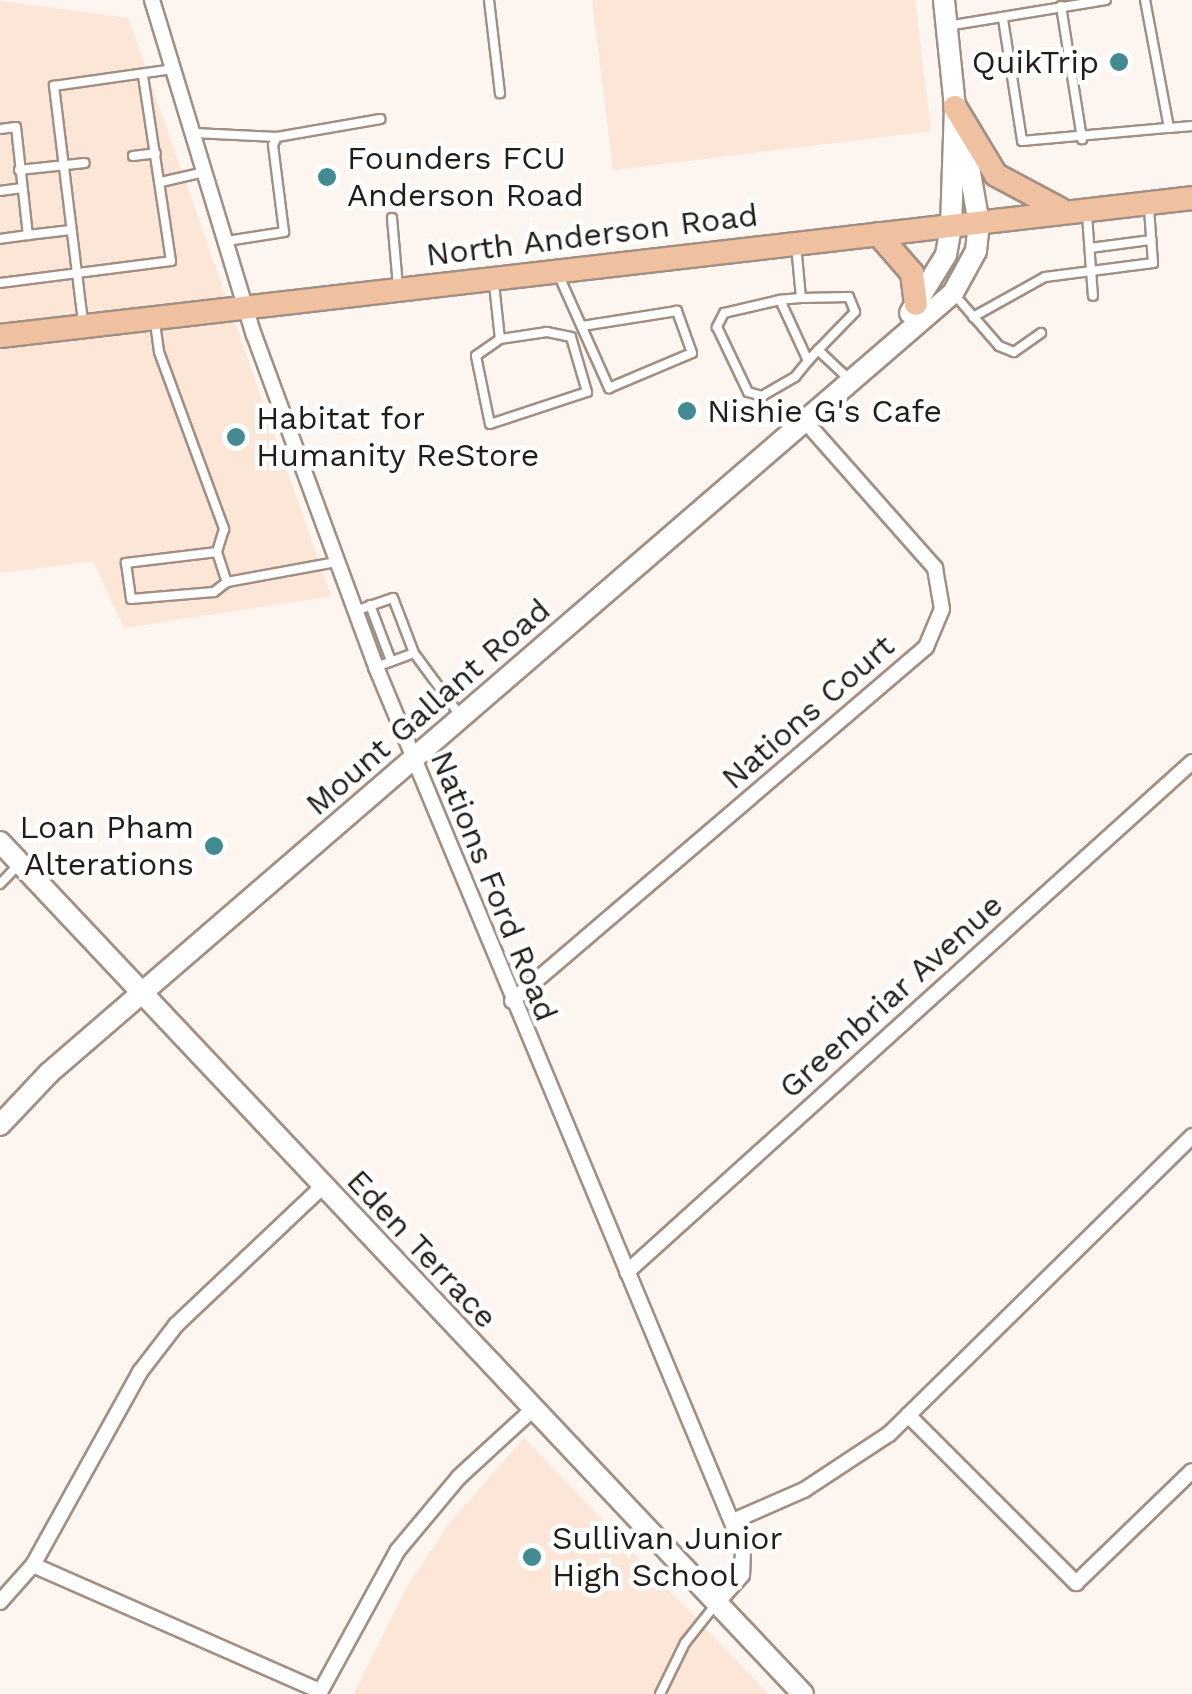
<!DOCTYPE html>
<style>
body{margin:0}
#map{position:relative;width:1192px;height:1694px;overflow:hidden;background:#fdf5ef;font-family:"Work Sans",sans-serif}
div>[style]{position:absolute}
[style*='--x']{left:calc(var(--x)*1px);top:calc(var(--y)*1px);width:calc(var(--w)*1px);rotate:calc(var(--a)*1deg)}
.built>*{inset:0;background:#fbe6d8}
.roads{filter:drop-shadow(2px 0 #a18f83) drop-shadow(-2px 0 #a18f83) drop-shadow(0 2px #a18f83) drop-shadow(0 -2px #a18f83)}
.lane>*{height:8px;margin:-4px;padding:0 4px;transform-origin:4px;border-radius:4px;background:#fff}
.street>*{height:14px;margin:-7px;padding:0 7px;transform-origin:7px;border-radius:7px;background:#fff}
.secondary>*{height:20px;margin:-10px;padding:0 10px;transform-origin:10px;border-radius:10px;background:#fff}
.primary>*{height:22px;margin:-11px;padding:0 11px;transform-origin:11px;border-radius:11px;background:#efc1a1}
.dots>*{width:28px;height:28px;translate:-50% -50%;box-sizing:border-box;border:5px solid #fff;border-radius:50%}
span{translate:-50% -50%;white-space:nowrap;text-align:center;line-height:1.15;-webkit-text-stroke:9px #fff;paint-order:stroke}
.poi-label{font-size:32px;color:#231c17}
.right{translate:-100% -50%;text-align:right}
.left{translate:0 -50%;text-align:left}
.street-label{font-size:32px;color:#231c17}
</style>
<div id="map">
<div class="built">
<i style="clip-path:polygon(592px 0,915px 0,931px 131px,613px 170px)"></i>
<i style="clip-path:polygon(0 1px,128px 18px,331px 596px,124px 628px,93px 561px,0 573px)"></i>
<i style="clip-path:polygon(524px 1438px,768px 1694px,354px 1694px,405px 1590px,449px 1524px)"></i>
</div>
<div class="roads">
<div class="lane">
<i style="--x:489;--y:0;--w:94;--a:83.3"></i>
<i style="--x:1061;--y:6;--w:135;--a:81"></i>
<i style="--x:1003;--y:19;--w:123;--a:81.1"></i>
<i style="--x:1022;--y:141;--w:148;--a:-5.1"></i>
<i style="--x:1169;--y:128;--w:130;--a:-100.6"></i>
<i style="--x:947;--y:26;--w:161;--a:-9.3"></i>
<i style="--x:1169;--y:128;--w:23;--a:-5"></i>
<i style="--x:0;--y:129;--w:16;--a:-7"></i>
<i style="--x:16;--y:127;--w:109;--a:83.7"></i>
<i style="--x:28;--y:235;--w:28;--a:172"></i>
<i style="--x:194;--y:133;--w:83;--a:2.8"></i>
<i style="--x:277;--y:137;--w:105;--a:-9.9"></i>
<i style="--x:133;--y:156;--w:23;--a:-7"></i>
<i style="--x:19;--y:170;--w:66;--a:-6.1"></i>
<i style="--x:161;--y:182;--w:44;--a:-13.1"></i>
<i style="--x:0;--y:191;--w:22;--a:-8"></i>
<i style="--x:1087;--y:215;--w:81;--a:85.8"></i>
<i style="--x:392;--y:218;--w:69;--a:85"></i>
<i style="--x:28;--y:235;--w:43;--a:-6.6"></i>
<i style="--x:227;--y:241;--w:58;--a:-9"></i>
<i style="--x:284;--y:232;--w:88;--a:-97.2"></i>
<i style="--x:273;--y:145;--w:9;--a:-63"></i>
<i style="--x:796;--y:245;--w:53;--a:84.6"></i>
<i style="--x:801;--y:298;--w:21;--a:175"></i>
<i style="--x:780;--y:300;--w:67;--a:65.3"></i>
<i style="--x:808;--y:361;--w:15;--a:-48"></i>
<i style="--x:818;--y:350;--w:44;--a:43.2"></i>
<i style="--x:1090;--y:248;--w:62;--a:-7.5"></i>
<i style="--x:559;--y:276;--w:123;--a:65.9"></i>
<i style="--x:609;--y:388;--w:90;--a:-22.9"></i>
<i style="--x:692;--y:353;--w:45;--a:-109.7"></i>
<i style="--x:677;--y:311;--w:96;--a:171"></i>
<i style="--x:0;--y:283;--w:172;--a:-7.3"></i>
<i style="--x:171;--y:261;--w:188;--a:-98.6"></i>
<i style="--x:494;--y:284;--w:55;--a:83.8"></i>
<i style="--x:500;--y:339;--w:29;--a:145"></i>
<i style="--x:476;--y:356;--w:69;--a:78.4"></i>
<i style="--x:490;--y:424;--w:102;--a:-18.3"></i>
<i style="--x:587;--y:392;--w:57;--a:-106.2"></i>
<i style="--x:571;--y:337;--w:25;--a:-168"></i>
<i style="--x:547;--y:332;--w:48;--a:171.5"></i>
<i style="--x:953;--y:293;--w:70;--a:49"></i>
<i style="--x:999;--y:346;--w:16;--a:22"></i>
<i style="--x:1014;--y:352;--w:33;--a:-35"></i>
<i style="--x:801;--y:298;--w:48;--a:-1.2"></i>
<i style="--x:849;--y:297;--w:16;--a:68"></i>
<i style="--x:855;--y:312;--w:53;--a:134.2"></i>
<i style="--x:780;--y:300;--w:57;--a:166.9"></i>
<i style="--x:724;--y:313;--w:16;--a:117"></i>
<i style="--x:717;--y:327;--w:72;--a:64.5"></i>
<i style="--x:748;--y:392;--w:15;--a:16"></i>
<i style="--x:762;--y:396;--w:38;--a:-30"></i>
<i style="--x:795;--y:377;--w:21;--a:-51"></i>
<i style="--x:973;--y:317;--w:82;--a:-29.1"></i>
<i style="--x:1045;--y:277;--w:109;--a:-7.4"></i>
<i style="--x:1153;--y:263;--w:55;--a:-94.2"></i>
<i style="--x:83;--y:322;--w:238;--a:-97"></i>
<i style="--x:54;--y:86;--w:121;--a:-8.1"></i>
<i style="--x:155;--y:323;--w:29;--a:82"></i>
<i style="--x:159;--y:352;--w:189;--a:69.8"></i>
<i style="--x:224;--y:529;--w:24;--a:107"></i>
<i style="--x:217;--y:552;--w:32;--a:72"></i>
<i style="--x:227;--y:582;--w:111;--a:-10.4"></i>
<i style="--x:217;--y:552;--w:92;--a:173.1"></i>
<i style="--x:126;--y:563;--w:36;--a:82"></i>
<i style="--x:131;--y:599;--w:83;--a:-4.8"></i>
<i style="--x:214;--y:592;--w:16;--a:-38"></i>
<i style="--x:370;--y:605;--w:60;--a:69.4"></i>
<i style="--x:355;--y:611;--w:40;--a:-18.9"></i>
<i style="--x:393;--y:598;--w:59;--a:69.1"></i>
<i style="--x:414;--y:653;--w:76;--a:53.6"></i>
<i style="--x:376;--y:667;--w:40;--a:-20.2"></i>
<i style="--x:0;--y:884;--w:29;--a:-46"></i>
<i style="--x:660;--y:1694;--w:57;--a:-63.9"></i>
<i style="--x:685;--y:1643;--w:50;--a:-51.5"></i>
</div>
<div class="street">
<i style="--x:152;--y:0;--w:350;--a:73.1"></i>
<i style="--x:254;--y:335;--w:354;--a:69.8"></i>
<i style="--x:376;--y:667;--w:955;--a:67.41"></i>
<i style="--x:743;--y:1549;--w:26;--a:92"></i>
<i style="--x:742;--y:1575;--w:39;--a:132"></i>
<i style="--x:512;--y:1001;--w:545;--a:-40.53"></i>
<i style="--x:926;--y:647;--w:41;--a:-67.2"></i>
<i style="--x:942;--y:609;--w:42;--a:-99.7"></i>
<i style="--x:935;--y:568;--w:199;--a:-131.5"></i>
<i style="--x:627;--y:1272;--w:761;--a:-42.07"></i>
<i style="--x:908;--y:1415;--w:238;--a:45"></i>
<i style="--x:1076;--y:1583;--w:161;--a:-44"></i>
<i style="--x:733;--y:1521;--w:77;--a:-23.6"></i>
<i style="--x:804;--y:1490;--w:102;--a:-33.4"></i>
<i style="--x:889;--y:1434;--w:425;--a:-44.5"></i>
<i style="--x:33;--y:1565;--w:313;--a:23.7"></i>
<i style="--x:0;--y:1602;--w:50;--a:-48.3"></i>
<i style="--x:33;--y:1565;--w:221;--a:-61"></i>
<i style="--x:140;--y:1372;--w:59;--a:-52.5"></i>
<i style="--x:176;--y:1325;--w:201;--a:-43.4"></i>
<i style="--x:319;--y:1694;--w:164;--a:-61.3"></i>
<i style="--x:398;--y:1550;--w:95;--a:-50.1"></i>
<i style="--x:459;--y:1477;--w:99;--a:-42.5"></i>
</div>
<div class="secondary">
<i style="--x:910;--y:313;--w:68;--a:-58.2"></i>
<i style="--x:946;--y:255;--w:28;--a:-80"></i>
<i style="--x:951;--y:227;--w:120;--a:-88.1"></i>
<i style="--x:955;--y:107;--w:108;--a:-95.9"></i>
<i style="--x:0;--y:842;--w:1171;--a:46.7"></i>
<i style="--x:0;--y:1125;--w:71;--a:-46.7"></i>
<i style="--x:49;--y:1073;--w:1194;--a:-40.79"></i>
<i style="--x:953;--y:293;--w:48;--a:-61.3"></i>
<i style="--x:976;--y:251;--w:27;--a:-84"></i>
<i style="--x:979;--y:224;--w:93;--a:-99.9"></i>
</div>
<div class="primary">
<i style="--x:955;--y:107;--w:79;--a:58.9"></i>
<i style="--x:996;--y:175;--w:72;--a:28"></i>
<i style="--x:878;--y:234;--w:52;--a:48.9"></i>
<i style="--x:912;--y:273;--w:31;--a:83"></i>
<i style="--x:0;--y:336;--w:1200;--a:-6.6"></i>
</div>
</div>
<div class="dots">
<i style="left:1119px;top:62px;background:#438a92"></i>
<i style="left:327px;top:177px;background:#438a92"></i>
<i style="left:687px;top:411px;background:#438a92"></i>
<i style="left:236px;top:437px;background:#438a92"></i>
<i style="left:214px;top:846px;background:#438a92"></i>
<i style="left:532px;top:1557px;background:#438a92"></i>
</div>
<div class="poi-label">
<span class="right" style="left:1099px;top:62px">QuikTrip</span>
<span class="left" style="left:347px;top:177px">Founders FCU<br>Anderson Road</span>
<span class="left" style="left:707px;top:411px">Nishie G's Cafe</span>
<span class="left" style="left:256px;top:437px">Habitat for<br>Humanity ReStore</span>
<span class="right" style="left:194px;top:846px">Loan Pham<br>Alterations</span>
<span class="left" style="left:552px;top:1557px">Sullivan Junior<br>High School</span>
</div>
<div class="street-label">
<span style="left:592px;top:235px;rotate:-7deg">North Anderson Road</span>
<span style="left:428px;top:707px;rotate:-41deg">Mount Gallant Road</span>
<span style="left:808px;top:712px;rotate:-41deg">Nations Court</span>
<span style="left:494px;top:886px;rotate:68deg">Nations Ford Road</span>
<span style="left:891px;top:996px;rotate:-42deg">Greenbriar Avenue</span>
<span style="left:422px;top:1249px;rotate:47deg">Eden Terrace</span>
</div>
</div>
